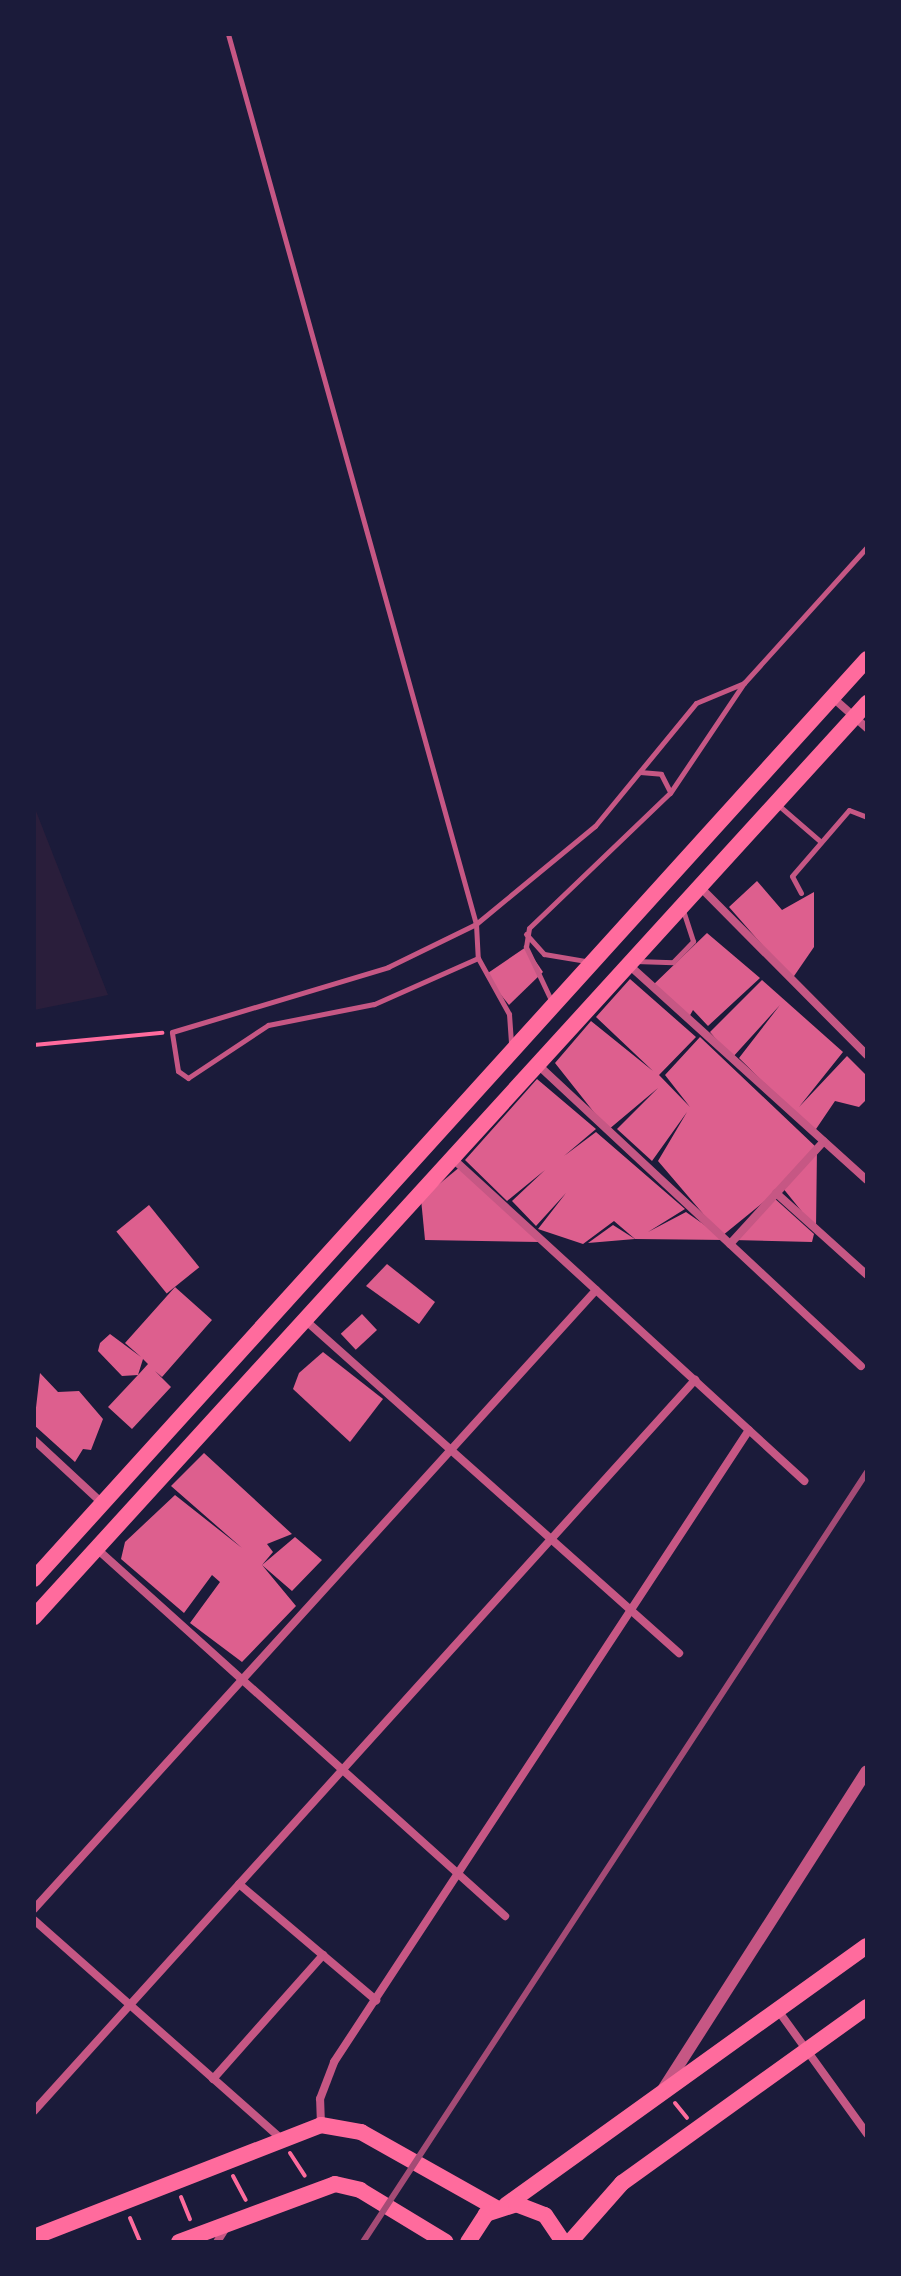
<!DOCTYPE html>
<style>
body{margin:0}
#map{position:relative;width:901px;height:2276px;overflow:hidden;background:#1b1b3a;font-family:Roboto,sans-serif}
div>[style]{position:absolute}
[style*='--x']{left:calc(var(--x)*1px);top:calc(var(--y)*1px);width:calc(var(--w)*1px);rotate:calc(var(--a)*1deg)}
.green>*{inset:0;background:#2a1e3b}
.building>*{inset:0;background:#dd5f8e;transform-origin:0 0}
.path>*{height:4px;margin:-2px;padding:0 2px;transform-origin:2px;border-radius:2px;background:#ff6b9d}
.service>*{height:5px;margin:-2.5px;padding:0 2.5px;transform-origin:2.5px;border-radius:2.5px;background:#c65784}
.minor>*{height:8px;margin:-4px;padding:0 4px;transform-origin:4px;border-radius:4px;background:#c65784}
.tertiary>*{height:12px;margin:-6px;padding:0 6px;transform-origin:6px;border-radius:6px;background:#c65784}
.primary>*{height:16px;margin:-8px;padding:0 8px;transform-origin:8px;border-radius:8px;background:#ff6b9d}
.rail>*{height:6px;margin:-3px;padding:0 3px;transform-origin:3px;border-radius:3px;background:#a44b75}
span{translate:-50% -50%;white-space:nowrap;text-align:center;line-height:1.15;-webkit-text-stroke:8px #1b1b3a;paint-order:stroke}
.frame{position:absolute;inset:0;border:36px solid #1b1b3a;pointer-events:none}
</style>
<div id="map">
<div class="green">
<i style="clip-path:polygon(34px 806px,108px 995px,34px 1010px)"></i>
</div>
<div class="building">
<i style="clip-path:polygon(757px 881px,782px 910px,814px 892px,814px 947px,792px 979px,729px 907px)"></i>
<i style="clip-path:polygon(707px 933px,760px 978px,708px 1026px,693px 1010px,688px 1019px,652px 986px)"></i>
<i style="clip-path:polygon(526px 947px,543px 972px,509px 1005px,485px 975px)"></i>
<i style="clip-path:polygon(630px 979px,696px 1037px,659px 1075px,690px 1107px,665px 1075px,700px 1037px,817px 1148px,816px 1229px,782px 1187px,722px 1236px,658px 1161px,687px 1112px,652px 1161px,617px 1129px,658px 1088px,608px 1130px,555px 1063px,591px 1021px,653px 1071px,596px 1017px)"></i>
<i style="clip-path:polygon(762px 980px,843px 1052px,799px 1107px,847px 1056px,867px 1076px,867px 1099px,859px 1107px,835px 1101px,814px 1132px,739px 1058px,780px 1005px,732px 1058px,710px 1032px)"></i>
<i style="clip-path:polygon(537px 1079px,596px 1129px,564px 1156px,596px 1132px,685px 1209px,648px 1232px,686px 1212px,726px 1240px,635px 1239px,614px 1221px,583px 1244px,538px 1229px,566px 1193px,536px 1226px,512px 1201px,545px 1170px,507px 1201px,465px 1160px)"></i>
<i style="clip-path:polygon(461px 1166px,539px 1242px,425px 1240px,421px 1199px)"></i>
<i style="clip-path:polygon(773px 1197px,814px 1234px,812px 1242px,733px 1240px)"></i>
<i style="left:149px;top:1205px;width:80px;height:42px;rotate:51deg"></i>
<i style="clip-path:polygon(613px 1225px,635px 1239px,588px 1243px)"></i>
<i style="clip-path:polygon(387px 1264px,435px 1302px,419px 1324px,366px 1286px)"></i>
<i style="clip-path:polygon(175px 1287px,212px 1320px,162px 1377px,155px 1371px,171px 1387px,132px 1429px,108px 1407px,138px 1375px,148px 1364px,143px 1359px,138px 1375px,122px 1376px,98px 1351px,100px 1343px,110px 1334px,141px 1357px,125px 1343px)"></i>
<i style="left:362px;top:1314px;width:22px;height:29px;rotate:47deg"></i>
<i style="clip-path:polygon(323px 1352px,383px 1399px,350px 1442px,293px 1389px,299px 1373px)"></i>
<i style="clip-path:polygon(40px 1373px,58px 1392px,79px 1391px,103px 1419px,91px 1450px,83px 1449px,75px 1462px,34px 1425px)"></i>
<i style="clip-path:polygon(204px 1453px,292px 1534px,267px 1544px,273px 1552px,262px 1565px,295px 1537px,322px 1560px,292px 1591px,262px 1565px,296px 1606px,242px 1662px,190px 1623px,220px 1582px,212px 1575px,184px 1613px,121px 1559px,125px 1542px,175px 1495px,242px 1548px,171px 1486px)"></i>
</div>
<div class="path">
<i style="--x:34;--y:1045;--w:129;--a:-5.4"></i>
<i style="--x:675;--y:2103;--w:19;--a:51"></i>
<i style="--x:290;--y:2153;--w:27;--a:57"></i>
<i style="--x:233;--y:2176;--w:27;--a:62"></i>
<i style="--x:181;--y:2197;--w:24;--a:68"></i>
<i style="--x:130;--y:2218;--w:26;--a:67"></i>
</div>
<div class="service">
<i style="--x:228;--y:34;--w:924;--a:74.43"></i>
<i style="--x:476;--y:924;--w:34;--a:87"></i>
<i style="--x:478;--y:958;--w:64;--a:61"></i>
<i style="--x:509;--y:1014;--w:29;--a:86"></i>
<i style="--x:640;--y:772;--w:21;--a:5"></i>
<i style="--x:661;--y:774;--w:20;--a:63"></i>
<i style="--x:777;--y:804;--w:58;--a:40.8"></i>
<i style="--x:801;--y:893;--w:19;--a:-118"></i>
<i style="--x:792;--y:876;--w:87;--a:-49.2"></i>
<i style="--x:849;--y:810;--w:19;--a:21"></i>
<i style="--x:526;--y:934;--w:27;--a:48"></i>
<i style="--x:544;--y:954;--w:43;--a:9.5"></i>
<i style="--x:478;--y:958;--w:114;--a:156.1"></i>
<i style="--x:374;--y:1004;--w:108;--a:168.8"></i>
<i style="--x:268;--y:1025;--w:96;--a:146.5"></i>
<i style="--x:188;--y:1078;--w:12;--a:-145"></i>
<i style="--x:178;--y:1071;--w:39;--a:-99"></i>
<i style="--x:172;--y:1032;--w:226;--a:-16.7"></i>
<i style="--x:388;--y:967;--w:98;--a:-26"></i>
<i style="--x:476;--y:924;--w:154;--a:-39.5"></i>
<i style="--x:595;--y:826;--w:159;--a:-50.6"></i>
<i style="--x:696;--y:703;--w:52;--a:-22.6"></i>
<i style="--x:635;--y:961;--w:38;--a:2"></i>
<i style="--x:673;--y:962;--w:29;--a:-46"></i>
<i style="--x:693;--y:941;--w:33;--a:-108"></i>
<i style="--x:551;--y:1000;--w:59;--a:-115.3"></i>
<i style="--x:526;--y:947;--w:19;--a:-81"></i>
<i style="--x:529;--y:928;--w:195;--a:-43.8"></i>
<i style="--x:670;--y:793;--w:133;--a:-56.1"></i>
<i style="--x:744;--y:683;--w:183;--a:-47.9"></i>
</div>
<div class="minor">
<i style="--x:832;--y:697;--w:47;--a:41.5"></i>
<i style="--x:700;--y:887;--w:237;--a:45.2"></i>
<i style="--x:630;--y:966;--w:319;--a:42.1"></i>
<i style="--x:537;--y:1064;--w:443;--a:43"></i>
<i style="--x:452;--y:1158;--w:478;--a:42.5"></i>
<i style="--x:776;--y:1193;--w:122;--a:42"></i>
<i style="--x:730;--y:1244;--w:139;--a:-47.6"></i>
<i style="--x:305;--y:1320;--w:501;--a:41.68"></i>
<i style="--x:34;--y:1440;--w:94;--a:42.8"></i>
<i style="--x:97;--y:1549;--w:549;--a:41.97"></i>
<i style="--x:239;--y:1884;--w:180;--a:40.3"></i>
<i style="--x:34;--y:1909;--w:836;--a:-47.76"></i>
<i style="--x:34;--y:1920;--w:327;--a:41.5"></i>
<i style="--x:777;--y:2009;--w:154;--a:54.2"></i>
<i style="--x:213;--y:2079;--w:166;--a:-48.4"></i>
<i style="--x:34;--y:2111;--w:986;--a:-47.88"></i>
<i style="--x:321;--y:2125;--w:26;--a:-92"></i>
<i style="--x:320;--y:2099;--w:40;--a:-69"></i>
<i style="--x:334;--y:2062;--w:756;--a:-56.71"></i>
<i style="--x:217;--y:2242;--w:19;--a:-58"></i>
</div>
<div class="tertiary">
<i style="--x:664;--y:2088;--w:376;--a:-57.4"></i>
</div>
<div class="primary">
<i style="--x:34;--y:1579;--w:1241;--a:-47.84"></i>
<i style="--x:34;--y:1617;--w:1237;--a:-47.65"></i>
<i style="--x:506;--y:2205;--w:444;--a:-35.7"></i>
<i style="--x:34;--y:2237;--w:308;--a:-21.3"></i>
<i style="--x:321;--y:2125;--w:41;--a:9.9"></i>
<i style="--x:361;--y:2132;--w:155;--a:29.4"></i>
<i style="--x:179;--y:2242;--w:166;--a:-20.4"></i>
<i style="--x:335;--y:2184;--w:26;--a:13"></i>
<i style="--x:360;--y:2190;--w:100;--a:31.2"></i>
<i style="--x:468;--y:2242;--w:33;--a:-57"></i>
<i style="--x:486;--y:2214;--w:32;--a:-18"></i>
<i style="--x:516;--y:2204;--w:31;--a:21"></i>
<i style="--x:545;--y:2215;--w:32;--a:56"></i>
<i style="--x:570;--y:2242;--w:79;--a:-48.6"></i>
<i style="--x:622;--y:2183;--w:302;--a:-35.7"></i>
</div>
<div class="rail">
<i style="--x:363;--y:2242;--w:920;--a:-56.79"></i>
</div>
<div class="frame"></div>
</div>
